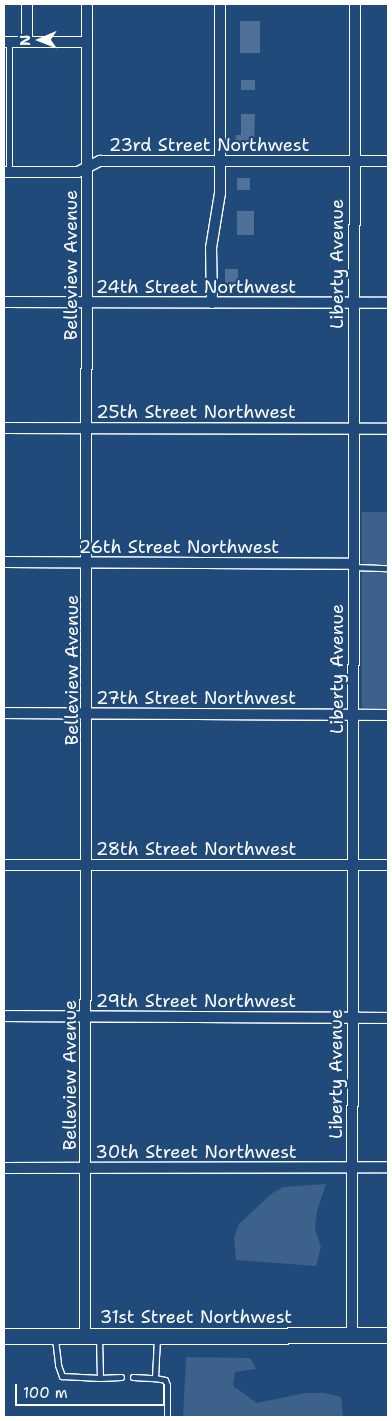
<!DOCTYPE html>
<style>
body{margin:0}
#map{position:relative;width:392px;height:1421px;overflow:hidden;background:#1f4a7a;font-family:"Shantell Sans",sans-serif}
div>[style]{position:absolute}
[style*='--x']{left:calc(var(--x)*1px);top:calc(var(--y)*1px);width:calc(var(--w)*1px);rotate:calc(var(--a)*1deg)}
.green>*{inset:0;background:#3c618b;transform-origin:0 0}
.building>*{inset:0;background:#507197;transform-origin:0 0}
.roads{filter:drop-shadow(1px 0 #fff) drop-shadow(-1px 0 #fff) drop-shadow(0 1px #fff) drop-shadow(0 -1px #fff)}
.service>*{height:5px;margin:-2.5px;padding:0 2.5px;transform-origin:2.5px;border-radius:2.5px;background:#1f4a7a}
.minor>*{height:10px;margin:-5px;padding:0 5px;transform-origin:5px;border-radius:5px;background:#1f4a7a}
.secondary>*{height:15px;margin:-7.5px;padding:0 7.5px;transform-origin:7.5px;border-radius:7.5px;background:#1f4a7a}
span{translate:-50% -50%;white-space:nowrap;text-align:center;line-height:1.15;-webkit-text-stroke:4.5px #1f4a7a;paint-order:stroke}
.street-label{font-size:18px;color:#fff}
.frame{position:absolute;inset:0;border:5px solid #fff;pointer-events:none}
.north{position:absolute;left:15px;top:15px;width:50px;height:50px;-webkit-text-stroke:4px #1f4a7a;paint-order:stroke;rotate:269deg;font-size:14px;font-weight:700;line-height:20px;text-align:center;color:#fff}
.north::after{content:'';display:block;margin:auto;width:18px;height:22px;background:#fff;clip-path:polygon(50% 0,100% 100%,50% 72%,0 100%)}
.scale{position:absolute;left:15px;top:1384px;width:150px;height:22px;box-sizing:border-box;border:2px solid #fff;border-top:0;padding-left:6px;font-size:15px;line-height:18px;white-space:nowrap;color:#fff;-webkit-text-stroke:4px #1f4a7a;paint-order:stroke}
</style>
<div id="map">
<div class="green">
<i style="left:362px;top:512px;width:26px;height:196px"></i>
<i style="clip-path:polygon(326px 1184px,317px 1211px,315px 1229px,321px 1247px,316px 1266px,236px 1260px,234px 1237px,239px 1224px,271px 1194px,283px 1187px)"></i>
<i style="clip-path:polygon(186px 1357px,250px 1358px,256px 1369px,235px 1372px,233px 1386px,257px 1403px,305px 1393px,324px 1393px,341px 1397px,343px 1417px,183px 1417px)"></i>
</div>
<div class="building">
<i style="left:240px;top:21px;width:20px;height:32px"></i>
<i style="left:241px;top:80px;width:14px;height:10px"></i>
<i style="clip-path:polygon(241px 114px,255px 114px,254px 145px,235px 144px,236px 135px,241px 135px)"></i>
<i style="left:237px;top:178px;width:13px;height:12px"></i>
<i style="left:237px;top:211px;width:17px;height:24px"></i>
<i style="left:225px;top:269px;width:13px;height:15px"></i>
</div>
<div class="roads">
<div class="service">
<i style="--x:9;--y:42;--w:130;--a:90"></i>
<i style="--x:354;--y:567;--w:34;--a:2"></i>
<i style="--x:157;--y:1338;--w:40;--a:92.9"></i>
<i style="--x:155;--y:1378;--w:10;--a:11"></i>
<i style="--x:165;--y:1380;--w:5;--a:68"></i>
<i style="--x:167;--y:1385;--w:32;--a:90"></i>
<i style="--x:55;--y:1339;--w:26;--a:83"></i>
<i style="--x:58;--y:1365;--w:12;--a:70"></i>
<i style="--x:62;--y:1376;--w:38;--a:3"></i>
<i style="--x:100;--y:1378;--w:40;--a:-91.4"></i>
<i style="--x:133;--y:1377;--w:22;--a:3"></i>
<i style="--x:100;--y:1378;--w:21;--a:-3"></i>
</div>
<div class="minor">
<i style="--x:4;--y:42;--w:83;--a:0"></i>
<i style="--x:27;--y:42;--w:38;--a:-90"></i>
<i style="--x:4;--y:172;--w:74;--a:0"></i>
<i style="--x:78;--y:172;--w:25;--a:-27"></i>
<i style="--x:100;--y:161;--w:288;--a:0"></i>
<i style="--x:4;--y:302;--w:384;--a:0.1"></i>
<i style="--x:212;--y:303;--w:55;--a:-91"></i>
<i style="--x:211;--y:248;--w:56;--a:-80.7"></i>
<i style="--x:220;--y:193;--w:189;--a:-90"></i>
<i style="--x:4;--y:428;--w:384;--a:0.1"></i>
<i style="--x:4;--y:562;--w:349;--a:0.3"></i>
<i style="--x:4;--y:713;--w:384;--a:0.3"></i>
<i style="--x:4;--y:865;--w:384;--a:0"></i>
<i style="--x:4;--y:1016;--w:384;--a:0.3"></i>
<i style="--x:4;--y:1168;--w:384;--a:-0.1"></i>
<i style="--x:85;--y:1335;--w:1331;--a:-89.91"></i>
<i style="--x:352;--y:1335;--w:1331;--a:-89.87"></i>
</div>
<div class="secondary">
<i style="--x:4;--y:1336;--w:384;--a:-0.1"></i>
</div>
</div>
<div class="street-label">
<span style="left:209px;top:145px">23rd Street Northwest</span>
<span style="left:337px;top:264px;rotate:-90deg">Liberty Avenue</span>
<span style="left:71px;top:265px;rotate:-90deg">Belleview Avenue</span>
<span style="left:196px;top:287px">24th Street Northwest</span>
<span style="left:196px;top:412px">25th Street Northwest</span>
<span style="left:179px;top:547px">26th Street Northwest</span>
<span style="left:337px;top:669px;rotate:-90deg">Liberty Avenue</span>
<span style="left:72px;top:670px;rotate:-90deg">Belleview Avenue</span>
<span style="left:196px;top:698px">27th Street Northwest</span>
<span style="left:196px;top:849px">28th Street Northwest</span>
<span style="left:196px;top:1001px">29th Street Northwest</span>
<span style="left:336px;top:1074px;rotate:-90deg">Liberty Avenue</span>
<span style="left:70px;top:1075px;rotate:-90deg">Belleview Avenue</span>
<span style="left:196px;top:1152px">30th Street Northwest</span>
<span style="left:196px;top:1317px">31st Street Northwest</span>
</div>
<div class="frame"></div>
<div class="north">N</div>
<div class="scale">100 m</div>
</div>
